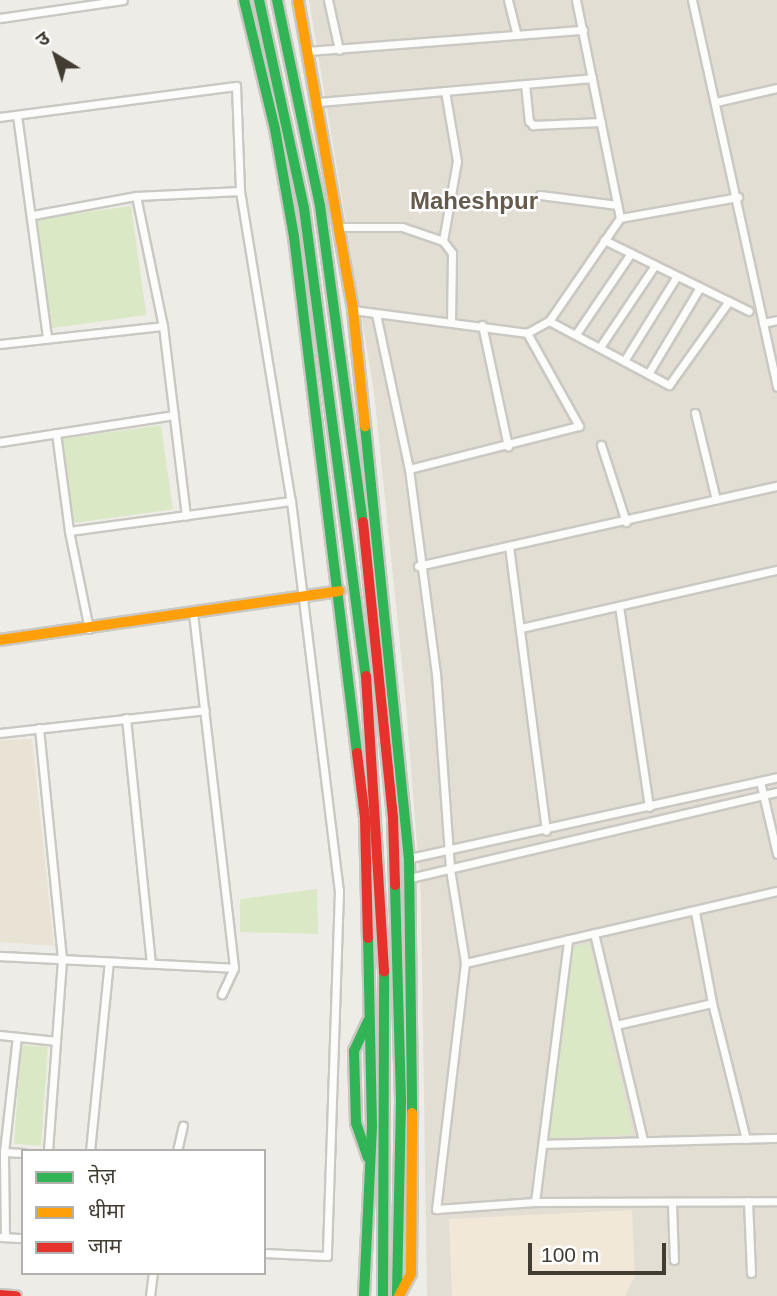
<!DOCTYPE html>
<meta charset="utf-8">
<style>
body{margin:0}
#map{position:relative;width:777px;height:1296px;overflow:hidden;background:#eeece6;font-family:Helvetica,"Noto Sans Devanagari",sans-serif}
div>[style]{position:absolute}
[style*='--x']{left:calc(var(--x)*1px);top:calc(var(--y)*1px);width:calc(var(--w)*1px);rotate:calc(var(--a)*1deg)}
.residential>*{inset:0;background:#e2ded3}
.commercial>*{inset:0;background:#f1e8d8}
.education>*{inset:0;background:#e9e3d5}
.green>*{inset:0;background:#dae8c6;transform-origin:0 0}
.roads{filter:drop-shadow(2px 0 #cac8c2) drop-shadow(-2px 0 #cac8c2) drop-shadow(0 2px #cac8c2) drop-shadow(0 -2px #cac8c2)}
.street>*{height:7px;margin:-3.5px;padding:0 3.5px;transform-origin:3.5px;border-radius:3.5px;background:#fcfcfb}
.fast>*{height:10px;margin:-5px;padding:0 5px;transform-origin:5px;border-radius:5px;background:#30b455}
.slow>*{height:10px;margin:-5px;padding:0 5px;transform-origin:5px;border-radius:5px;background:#ff9f0a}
.jam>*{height:10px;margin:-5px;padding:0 5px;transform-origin:5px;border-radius:5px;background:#e5322d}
span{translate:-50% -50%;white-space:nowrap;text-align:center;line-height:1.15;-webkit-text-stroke:5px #fff;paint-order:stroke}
.quarter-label{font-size:24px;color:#655a4b;font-weight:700}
.legend{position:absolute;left:21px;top:1149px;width:245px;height:126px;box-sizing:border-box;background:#fff;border:2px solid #b3b1ad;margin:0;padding:9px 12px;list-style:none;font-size:21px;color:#423c33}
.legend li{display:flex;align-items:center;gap:14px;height:35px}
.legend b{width:35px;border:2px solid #b3b1ad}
.north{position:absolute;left:21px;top:21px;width:70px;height:70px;-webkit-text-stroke:5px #fff;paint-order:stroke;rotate:322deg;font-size:19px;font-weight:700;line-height:28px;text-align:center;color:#423c33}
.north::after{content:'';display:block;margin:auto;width:24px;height:32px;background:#423c33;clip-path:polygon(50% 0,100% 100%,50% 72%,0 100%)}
.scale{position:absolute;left:528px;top:1243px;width:138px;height:32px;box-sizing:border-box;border:4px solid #423c33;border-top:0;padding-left:9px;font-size:21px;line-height:24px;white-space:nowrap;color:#423c33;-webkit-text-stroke:5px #fff;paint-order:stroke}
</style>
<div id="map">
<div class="residential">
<i style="clip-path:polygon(309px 0,777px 0,777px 1296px,427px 1296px,421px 896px,405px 693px,374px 392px)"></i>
</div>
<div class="commercial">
<i style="clip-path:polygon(632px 1210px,635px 1276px,625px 1296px,452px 1296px,449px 1219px)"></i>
</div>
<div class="education">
<i style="clip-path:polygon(32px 739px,54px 946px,0 942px,0 740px)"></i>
</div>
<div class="green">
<i style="left:131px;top:206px;width:110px;height:96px;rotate:82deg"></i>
<i style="left:161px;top:425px;width:85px;height:101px;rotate:82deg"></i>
<i style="clip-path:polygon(317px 889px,318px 934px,240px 932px,240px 899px)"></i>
<i style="clip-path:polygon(589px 943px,633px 1135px,548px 1138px,573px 947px)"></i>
<i style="left:21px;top:1045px;width:27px;height:99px;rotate:4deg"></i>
</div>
<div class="roads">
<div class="street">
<i style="--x:328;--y:0;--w:51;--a:77.6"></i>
<i style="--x:508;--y:0;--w:36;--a:76"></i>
<i style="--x:576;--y:0;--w:222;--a:78.6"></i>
<i style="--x:692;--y:0;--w:396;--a:77.6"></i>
<i style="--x:0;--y:18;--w:124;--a:-8.3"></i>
<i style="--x:308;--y:51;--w:276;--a:-4.4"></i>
<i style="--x:525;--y:84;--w:37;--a:84"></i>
<i style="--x:529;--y:121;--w:6;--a:45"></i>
<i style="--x:533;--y:125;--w:68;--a:-2.5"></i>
<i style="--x:319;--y:102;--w:274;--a:-5"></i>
<i style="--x:716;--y:102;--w:63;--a:-12.9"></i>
<i style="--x:17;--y:115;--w:225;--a:82.3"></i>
<i style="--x:0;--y:117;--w:238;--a:-7.5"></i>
<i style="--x:236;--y:86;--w:105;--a:87.8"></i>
<i style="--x:240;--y:191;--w:314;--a:80.7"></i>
<i style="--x:291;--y:501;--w:392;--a:83"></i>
<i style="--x:339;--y:890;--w:366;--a:91.9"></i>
<i style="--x:327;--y:1256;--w:63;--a:-177.3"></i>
<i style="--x:540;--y:195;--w:78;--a:7.4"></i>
<i style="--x:136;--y:196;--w:133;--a:78.3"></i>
<i style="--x:163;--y:326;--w:191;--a:83.1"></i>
<i style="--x:33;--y:215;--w:105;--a:-10.5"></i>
<i style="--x:136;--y:196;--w:104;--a:-2.8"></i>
<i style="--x:339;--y:227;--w:63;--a:0"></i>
<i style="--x:402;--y:227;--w:43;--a:18.9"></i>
<i style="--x:443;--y:241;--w:15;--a:53"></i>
<i style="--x:452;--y:253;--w:69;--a:90.8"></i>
<i style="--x:604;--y:240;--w:161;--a:26.1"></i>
<i style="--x:443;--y:241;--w:81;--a:-80.1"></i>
<i style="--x:457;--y:161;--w:71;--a:-99.7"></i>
<i style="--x:353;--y:310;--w:176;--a:7.5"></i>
<i style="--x:527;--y:333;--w:25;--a:-29"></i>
<i style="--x:549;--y:321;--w:125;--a:-55.4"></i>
<i style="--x:620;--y:218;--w:120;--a:-10.1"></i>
<i style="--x:376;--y:314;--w:158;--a:78"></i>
<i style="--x:409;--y:469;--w:206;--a:82.5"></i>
<i style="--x:436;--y:673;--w:196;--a:85.9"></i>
<i style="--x:450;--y:869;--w:95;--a:80.9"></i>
<i style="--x:465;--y:963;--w:248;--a:96.7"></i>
<i style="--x:436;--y:1209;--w:99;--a:-4"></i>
<i style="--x:535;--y:1202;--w:242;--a:-0.2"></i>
<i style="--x:549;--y:321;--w:136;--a:28.1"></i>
<i style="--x:669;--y:385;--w:103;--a:-54.5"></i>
<i style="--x:763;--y:323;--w:14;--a:-12"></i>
<i style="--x:482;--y:325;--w:124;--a:77.9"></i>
<i style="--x:576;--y:334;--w:98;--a:-55.8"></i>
<i style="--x:0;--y:344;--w:164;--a:-6.3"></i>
<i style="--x:600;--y:347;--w:99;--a:-56.1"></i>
<i style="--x:624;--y:361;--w:100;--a:-58.1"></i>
<i style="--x:648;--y:374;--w:101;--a:-59.1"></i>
<i style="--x:695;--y:413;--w:89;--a:76.4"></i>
<i style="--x:56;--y:433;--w:99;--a:82.4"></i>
<i style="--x:69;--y:531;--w:100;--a:78.5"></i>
<i style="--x:0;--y:442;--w:176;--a:-8.8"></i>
<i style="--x:601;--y:445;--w:81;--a:72"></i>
<i style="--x:409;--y:469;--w:175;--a:-14.2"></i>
<i style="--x:579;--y:426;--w:107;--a:-119.2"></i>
<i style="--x:69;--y:531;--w:224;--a:-7.7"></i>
<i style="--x:509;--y:546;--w:287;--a:82.6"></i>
<i style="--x:418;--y:566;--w:368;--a:-12.6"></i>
<i style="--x:619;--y:606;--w:203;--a:81.5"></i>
<i style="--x:193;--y:613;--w:357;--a:83.4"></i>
<i style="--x:234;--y:968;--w:29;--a:115"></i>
<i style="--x:521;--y:628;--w:262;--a:-12.8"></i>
<i style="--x:126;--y:718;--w:246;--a:84.2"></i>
<i style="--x:39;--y:728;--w:233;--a:84.3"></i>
<i style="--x:62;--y:960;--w:192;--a:94.2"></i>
<i style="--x:0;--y:733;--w:206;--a:-6.4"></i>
<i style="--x:760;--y:781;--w:75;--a:76.9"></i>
<i style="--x:410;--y:858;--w:376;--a:-12.4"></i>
<i style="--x:410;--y:878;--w:377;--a:-13.2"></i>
<i style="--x:695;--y:912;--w:93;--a:79.4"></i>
<i style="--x:712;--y:1003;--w:140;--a:76"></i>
<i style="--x:594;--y:933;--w:214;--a:76.7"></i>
<i style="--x:0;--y:956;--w:234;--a:2.9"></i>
<i style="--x:465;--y:963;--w:320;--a:-13"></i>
<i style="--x:616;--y:1025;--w:98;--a:-12.9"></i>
<i style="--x:0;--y:1035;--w:56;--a:6.1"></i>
<i style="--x:543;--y:1144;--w:234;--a:-1.5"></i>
<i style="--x:90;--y:1151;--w:190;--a:-84.3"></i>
<i style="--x:177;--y:1151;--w:26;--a:-77"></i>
<i style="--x:4;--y:1152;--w:19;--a:3"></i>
<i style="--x:748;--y:1201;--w:72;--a:87.6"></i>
<i style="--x:535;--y:1202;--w:265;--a:-82.8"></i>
<i style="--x:672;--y:1204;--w:56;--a:88"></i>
<i style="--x:1;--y:1237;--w:22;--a:3"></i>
<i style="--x:5;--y:1237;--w:85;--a:-90.7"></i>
<i style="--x:4;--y:1152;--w:116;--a:-83.6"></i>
<i style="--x:150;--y:1296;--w:23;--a:-83"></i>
</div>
<div class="fast">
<i style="--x:244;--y:0;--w:133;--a:76.5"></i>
<i style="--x:275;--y:129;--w:110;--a:80"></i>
<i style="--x:294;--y:237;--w:520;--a:83.04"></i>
<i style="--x:259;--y:0;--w:213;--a:77.8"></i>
<i style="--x:304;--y:208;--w:472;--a:82.5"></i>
<i style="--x:277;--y:0;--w:210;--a:78.2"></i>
<i style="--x:320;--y:206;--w:319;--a:82.3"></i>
<i style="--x:365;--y:426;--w:434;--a:84.2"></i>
<i style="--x:409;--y:858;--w:255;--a:89.3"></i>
<i style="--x:395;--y:885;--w:217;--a:88.4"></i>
<i style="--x:401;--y:1102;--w:193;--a:91.2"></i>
<i style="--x:368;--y:1021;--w:33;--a:115"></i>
<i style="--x:354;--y:1051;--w:72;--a:88.4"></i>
<i style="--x:356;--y:1123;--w:36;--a:71"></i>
<i style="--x:364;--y:1296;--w:170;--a:-87.3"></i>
<i style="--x:372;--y:1126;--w:188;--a:-91.2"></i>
<i style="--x:383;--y:1296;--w:325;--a:-89.8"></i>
</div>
<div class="slow">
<i style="--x:298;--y:0;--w:315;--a:79.9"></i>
<i style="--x:353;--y:310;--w:117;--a:84.1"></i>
<i style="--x:0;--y:640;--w:343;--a:-8.2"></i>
<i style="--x:399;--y:1296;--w:26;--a:-62"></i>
<i style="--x:411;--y:1273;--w:160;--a:-89.6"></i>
</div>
<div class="jam">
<i style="--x:363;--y:522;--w:297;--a:84.2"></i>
<i style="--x:393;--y:817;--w:68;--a:88.3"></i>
<i style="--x:366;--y:676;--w:296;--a:86.5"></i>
<i style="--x:357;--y:753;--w:65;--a:83"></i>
<i style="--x:365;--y:818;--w:120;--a:88.6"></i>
<i style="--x:0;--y:1295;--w:16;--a:4"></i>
</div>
</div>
<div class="quarter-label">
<span style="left:474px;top:201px">Maheshpur</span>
</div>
<ul class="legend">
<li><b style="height:9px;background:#30b455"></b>तेज़</li>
<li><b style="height:9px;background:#ff9f0a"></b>धीमा</li>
<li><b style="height:9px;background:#e5322d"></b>जाम</li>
</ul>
<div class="north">उ</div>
<div class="scale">100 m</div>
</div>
